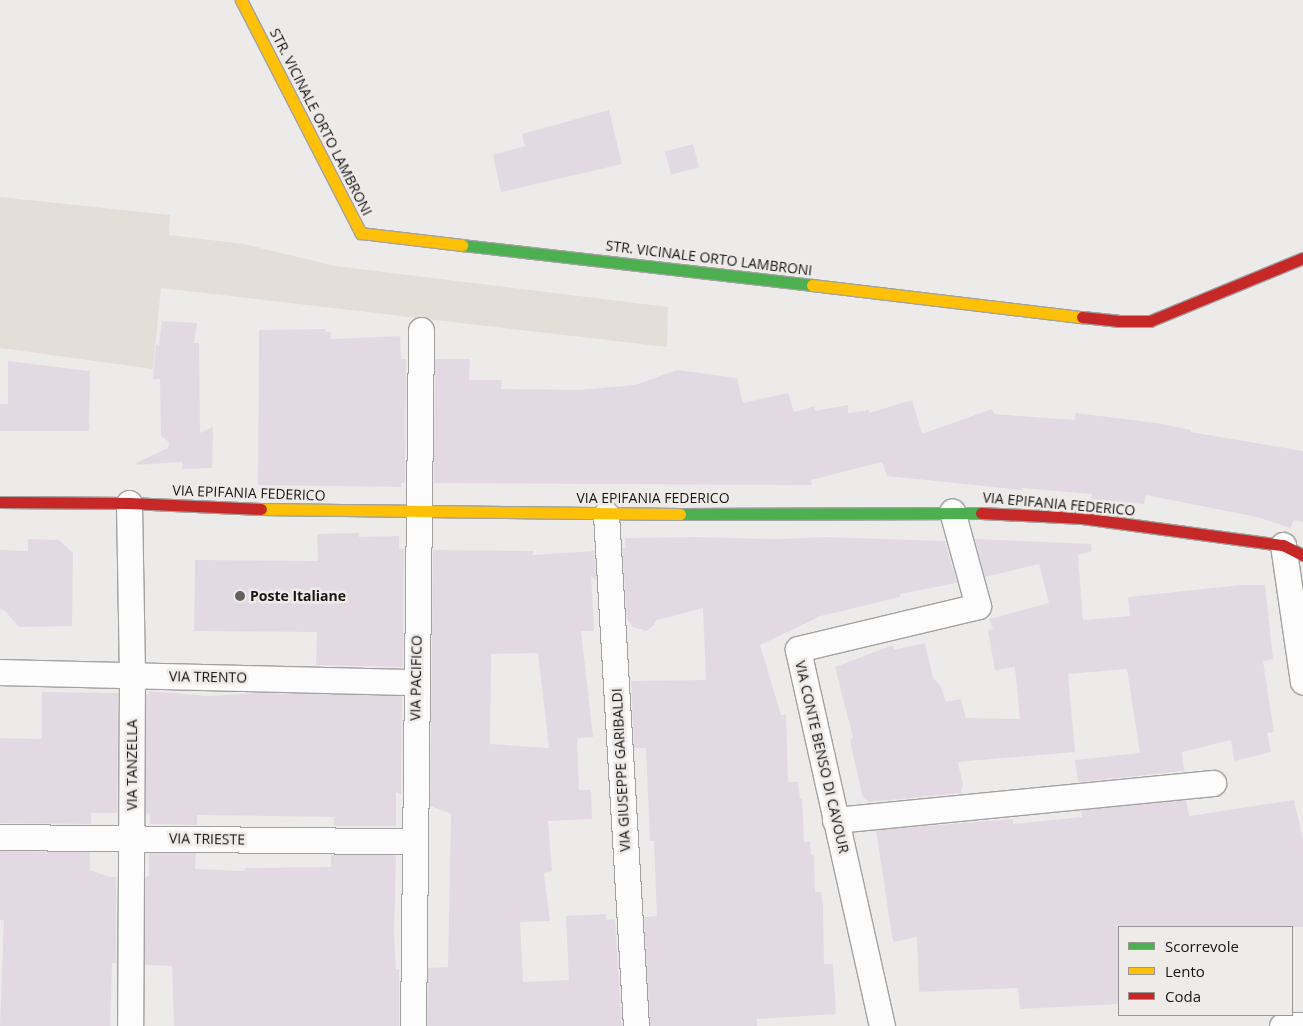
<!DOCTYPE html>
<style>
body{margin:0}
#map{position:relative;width:1303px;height:1026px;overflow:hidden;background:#edebe9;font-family:"Open Sans",sans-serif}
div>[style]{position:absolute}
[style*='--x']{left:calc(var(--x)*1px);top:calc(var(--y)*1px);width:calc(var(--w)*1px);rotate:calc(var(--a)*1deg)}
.built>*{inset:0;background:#e3ded7}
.building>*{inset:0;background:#e3d9e3;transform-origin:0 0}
.roads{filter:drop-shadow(1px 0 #a3a2a1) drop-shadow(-1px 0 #a3a2a1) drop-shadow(0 1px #a3a2a1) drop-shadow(0 -1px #a3a2a1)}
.street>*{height:25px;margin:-12.5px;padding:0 12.5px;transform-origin:12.5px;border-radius:12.5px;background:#fcfcfc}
.fast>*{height:11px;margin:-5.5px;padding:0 5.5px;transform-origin:5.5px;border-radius:5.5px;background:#4caf50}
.slow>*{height:11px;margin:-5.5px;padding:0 5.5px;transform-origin:5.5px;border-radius:5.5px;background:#ffc107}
.jam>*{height:11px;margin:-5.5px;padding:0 5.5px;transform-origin:5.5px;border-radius:5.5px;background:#c62828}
.dots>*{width:14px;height:14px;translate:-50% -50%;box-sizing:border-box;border:2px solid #eeebe8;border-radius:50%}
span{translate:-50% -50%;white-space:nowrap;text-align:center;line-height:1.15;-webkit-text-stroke:5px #eeebe8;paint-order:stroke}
.street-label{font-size:14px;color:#171615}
.poi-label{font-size:14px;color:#171615;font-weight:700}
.left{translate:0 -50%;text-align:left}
.legend{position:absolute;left:1118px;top:926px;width:175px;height:90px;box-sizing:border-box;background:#eeebe8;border:1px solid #989694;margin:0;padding:6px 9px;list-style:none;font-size:15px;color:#171615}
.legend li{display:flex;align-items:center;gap:10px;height:25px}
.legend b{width:25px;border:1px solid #989694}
</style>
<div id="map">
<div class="built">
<i style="clip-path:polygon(0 197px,170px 215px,169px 235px,244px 244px,335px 266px,668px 307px,667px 347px,161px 288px,153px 369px,0 348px)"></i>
</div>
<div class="building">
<i style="clip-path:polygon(609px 110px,622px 164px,501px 192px,493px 155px,525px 146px,522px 134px)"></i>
<i style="left:693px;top:144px;width:24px;height:29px;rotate:75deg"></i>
<i style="clip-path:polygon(162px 321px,197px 323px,194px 343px,199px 343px,200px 433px,213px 427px,212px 468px,182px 469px,183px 462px,136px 465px,136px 463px,168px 448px,169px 442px,161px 436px,160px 379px,153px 379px,156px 344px,159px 345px)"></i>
<i style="clip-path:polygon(325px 329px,325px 332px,331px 332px,330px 339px,400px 336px,401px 359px,406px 359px,405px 483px,401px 483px,401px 487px,258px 485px,259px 330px)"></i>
<i style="clip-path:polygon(435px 359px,470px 359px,469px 380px,502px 380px,501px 389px,578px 390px,635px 385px,677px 370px,737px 378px,743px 403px,788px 393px,794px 412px,815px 406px,814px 411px,848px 405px,848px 413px,869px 410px,869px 413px,912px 400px,922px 434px,992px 409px,994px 414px,1074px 420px,1076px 413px,1156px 423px,1191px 430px,1190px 432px,1303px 451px,1303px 522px,1294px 520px,1290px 528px,1257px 517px,1146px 495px,1144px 504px,1091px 499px,1092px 494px,1022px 488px,1022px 490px,887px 476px,882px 462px,811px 480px,812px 485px,434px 483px)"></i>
<i style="clip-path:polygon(8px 361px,90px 371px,89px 431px,0 431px,0 404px,8px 404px)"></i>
<i style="clip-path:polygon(359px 533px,359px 537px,399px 536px,399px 549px,404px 549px,403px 667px,316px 665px,317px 632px,194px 631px,195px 560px,318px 561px,317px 534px)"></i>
<i style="clip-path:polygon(695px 537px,777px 539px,824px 537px,945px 541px,957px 583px,900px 594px,900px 597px,821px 616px,760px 645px,781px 715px,786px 715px,788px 782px,798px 782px,800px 799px,802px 799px,804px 842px,810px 842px,811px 855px,814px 854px,815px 892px,821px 892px,823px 906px,824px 964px,833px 964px,836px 1014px,757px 1019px,757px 1026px,650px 1026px,644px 917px,657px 916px,654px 841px,650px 841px,646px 748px,634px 748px,631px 681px,706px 680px,703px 608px,657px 620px,653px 626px,646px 631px,633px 627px,627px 619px,622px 548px,626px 548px,625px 538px)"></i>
<i style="clip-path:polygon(28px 539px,59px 540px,73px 553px,72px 626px,19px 627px,4px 610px,0 609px,0 550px,28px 551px)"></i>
<i style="clip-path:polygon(975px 539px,1091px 544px,1092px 551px,1078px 555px,1083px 620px,1130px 616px,1128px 597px,1241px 585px,1265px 585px,1273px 659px,1263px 661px,1274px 732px,1267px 733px,1271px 752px,1234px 761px,1231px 740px,1182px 752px,1184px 771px,1078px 782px,1075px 760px,1140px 753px,1127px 669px,1068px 674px,1075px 752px,958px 762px,963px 785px,961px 793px,869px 802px,862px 795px,850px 740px,853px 737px,835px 667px,893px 645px,894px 650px,925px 643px,933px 678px,940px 685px,946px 702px,961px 699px,966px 718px,1020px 719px,1015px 667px,995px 670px,988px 630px,993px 629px,989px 619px,1049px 603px,1039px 564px,985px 577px)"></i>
<i style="clip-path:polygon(evenodd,433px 550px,534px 551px,532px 555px,594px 551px,596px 581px,591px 575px,594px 631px,581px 631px,593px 737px,577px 738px,579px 790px,591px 790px,592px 819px,548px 821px,552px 871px,544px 873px,550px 921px,520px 922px,523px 982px,569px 980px,566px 916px,606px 914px,606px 920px,615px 919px,622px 1026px,427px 1026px,428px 968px,448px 967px,451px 814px,430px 806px,433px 550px,538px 653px,549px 748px,490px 744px,491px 654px,538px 653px)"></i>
<i style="clip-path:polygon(149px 691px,208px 696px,261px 693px,402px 696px,401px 794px,396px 792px,396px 826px,334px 826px,334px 817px,197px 815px,197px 825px,150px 824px,150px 814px,146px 813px,146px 694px,149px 694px)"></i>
<i style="clip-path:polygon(42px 692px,118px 693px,117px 813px,91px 813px,91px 824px,0 823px,0 738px,42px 739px)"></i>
<i style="clip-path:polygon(1186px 800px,1189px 816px,1294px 800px,1303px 840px,1303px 927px,1119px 927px,1119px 1004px,1020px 1009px,1018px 988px,919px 992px,917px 937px,893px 942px,876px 830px,1013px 819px,1013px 824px,1082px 817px,1081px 810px)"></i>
<i style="clip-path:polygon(0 851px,90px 852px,90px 870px,110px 877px,116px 877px,116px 963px,112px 963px,110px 1026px,0 1026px,4px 920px,0 920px)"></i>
<i style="clip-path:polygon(149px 853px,196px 853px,195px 869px,243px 871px,246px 868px,331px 867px,331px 855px,396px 855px,394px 933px,396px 969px,399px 969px,399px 1026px,174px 1026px,172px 966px,145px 965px,145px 877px,149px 876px)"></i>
</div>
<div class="roads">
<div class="street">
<i style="--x:129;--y:503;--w:172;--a:89"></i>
<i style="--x:132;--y:675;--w:351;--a:90.3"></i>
<i style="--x:606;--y:514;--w:513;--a:86.65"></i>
<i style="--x:1283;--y:545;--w:138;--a:81.7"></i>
<i style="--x:0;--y:672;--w:416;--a:1.4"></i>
<i style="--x:835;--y:820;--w:380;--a:-5.6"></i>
<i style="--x:0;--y:837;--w:413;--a:0.6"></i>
<i style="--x:413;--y:1026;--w:696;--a:-89.34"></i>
<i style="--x:882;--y:1026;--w:386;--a:-102.6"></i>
<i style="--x:798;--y:649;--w:185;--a:-13.4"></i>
<i style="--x:978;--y:606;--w:98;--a:-105.3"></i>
<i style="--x:1282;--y:1026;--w:21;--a:-3"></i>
</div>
<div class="fast">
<i style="--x:462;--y:245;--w:352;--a:6.5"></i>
<i style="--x:680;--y:514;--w:301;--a:-0.2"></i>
</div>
<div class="slow">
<i style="--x:241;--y:0;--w:262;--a:62.8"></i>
<i style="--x:361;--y:233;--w:102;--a:6.8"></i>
<i style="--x:812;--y:285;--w:272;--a:6.8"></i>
<i style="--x:261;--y:509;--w:419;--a:0.7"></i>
</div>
<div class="jam">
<i style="--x:1082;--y:317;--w:36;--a:6"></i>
<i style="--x:1118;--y:321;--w:32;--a:0"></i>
<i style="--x:1150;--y:321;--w:165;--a:-22.4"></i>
<i style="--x:0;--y:502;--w:129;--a:0.4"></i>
<i style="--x:129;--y:503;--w:132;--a:2.6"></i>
<i style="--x:981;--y:513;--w:101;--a:2.8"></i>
<i style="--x:1082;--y:518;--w:203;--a:7.7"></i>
<i style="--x:1283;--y:545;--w:22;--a:27"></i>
</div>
</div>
<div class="dots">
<i style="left:240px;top:596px;background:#62615f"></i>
</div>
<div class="street-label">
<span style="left:321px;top:122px;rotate:63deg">STR. VICINALE ORTO LAMBRONI</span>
<span style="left:709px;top:258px;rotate:7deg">STR. VICINALE ORTO LAMBRONI</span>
<span style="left:249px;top:493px;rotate:2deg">VIA EPIFANIA FEDERICO</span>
<span style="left:653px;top:498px">VIA EPIFANIA FEDERICO</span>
<span style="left:1059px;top:504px;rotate:5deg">VIA EPIFANIA FEDERICO</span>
<span style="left:208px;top:677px;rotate:1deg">VIA TRENTO</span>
<span style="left:416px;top:678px;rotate:-89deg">VIA PACIFICO</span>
<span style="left:822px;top:757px;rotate:77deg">VIA CONTE BENSO DI CAVOUR</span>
<span style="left:132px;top:765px;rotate:-90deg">VIA TANZELLA</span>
<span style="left:621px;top:770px;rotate:-93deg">VIA GIUSEPPE GARIBALDI</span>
<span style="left:207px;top:839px;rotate:1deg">VIA TRIESTE</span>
</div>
<div class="poi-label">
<span class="left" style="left:250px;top:596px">Poste Italiane</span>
</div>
<ul class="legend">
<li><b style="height:6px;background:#4caf50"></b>Scorrevole</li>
<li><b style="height:6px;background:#ffc107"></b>Lento</li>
<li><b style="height:6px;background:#c62828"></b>Coda</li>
</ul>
</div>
